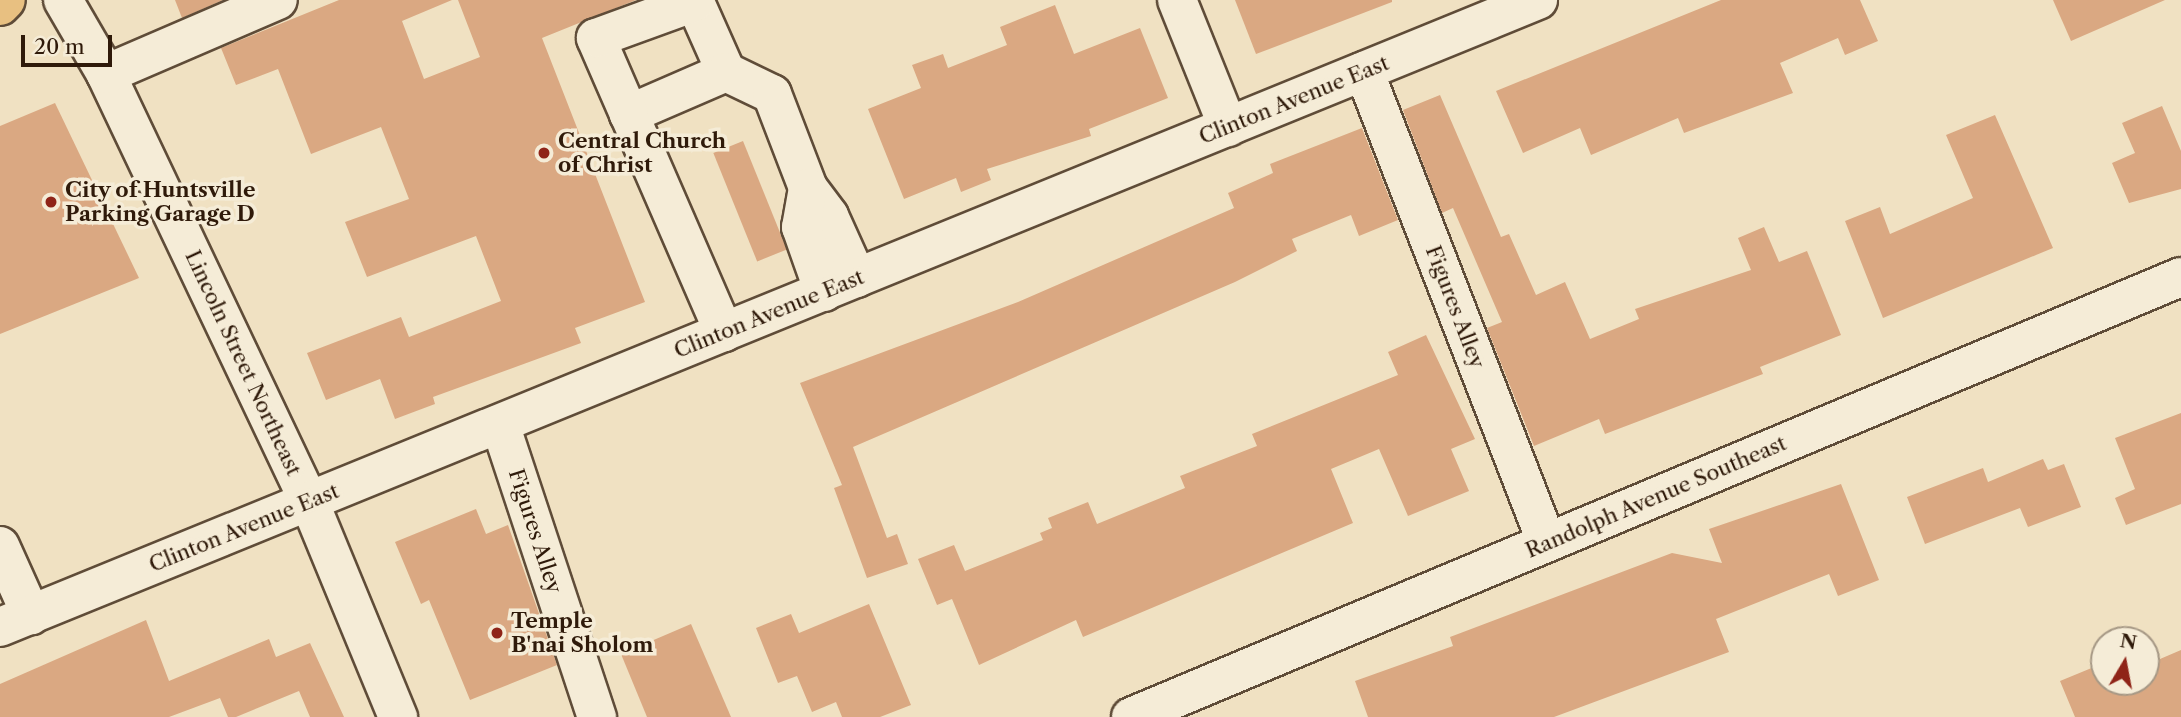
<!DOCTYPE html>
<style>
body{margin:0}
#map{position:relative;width:2181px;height:717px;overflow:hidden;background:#f0e1c2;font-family:"Libre Caslon Text",serif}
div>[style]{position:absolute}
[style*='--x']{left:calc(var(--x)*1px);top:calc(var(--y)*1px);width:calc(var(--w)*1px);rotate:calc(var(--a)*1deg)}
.building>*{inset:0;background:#daa882;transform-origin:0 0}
.roads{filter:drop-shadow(2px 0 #5f4c38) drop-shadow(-2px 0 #5f4c38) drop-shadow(0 2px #5f4c38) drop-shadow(0 -2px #5f4c38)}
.minor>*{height:38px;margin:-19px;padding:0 19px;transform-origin:19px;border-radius:19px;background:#f5ecd7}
.major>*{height:38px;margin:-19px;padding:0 19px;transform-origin:19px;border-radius:19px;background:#e8c081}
.dots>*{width:19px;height:19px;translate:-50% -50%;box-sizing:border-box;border:4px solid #f5ecd7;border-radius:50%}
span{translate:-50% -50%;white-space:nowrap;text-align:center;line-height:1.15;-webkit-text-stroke:7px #f5ecd7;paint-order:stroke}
.street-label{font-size:21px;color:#2f1a0a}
.poi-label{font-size:21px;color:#2f1a0a;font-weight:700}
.left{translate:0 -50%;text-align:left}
.north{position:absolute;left:2090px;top:626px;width:70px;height:70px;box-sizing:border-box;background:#f5ecd7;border:2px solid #a69885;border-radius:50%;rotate:10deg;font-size:19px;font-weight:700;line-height:28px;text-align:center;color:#2f1a0a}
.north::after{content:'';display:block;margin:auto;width:24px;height:32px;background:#8f2418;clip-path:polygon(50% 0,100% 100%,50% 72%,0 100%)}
.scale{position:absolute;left:21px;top:35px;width:91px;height:32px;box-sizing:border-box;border:4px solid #2f1a0a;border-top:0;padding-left:9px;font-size:21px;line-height:24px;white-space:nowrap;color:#2f1a0a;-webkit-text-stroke:5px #f5ecd7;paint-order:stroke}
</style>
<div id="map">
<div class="building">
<i style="clip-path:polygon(175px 0,223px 0,182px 18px)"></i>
<i style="clip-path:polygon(339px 0,452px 0,402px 21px,424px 79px,480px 57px,458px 0,636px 0,542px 38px,645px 302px,575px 328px,581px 343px,433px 397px,435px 404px,395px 419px,380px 379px,326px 400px,307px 353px,401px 317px,409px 337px,501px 301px,476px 236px,367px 277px,345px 222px,409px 199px,381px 127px,311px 154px,278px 69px,236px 85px,221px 48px)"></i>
<i style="clip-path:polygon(1235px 0,1392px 0,1392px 2px,1256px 54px)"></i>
<i style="clip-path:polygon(1721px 0,1860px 0,1878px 41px,1845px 55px,1838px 38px,1780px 63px,1793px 93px,1684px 133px,1678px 118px,1591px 155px,1580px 128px,1523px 153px,1496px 91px)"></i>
<i style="clip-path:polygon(2053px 0,2165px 0,2071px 41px)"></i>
<i style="clip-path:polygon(1055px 5px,1074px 54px,1140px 28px,1168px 98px,1089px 129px,1091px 136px,987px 169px,991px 180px,961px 192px,956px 178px,904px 199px,868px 109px,921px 88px,912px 65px,943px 54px,948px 68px,1007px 45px,1000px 27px)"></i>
<i style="clip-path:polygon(1440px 95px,1501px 237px,1509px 234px,1536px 295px,1565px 282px,1590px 339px,1639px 319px,1635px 309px,1751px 270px,1738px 238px,1764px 227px,1779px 262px,1807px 251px,1841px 335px,1760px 367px,1763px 374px,1605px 434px,1599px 419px,1534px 446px,1487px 328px,1502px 322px,1453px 208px,1442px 213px,1403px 110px)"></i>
<i style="clip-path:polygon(55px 103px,139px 278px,0 334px,0 126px)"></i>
<i style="clip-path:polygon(2162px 106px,2181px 151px,2181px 189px,2129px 203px,2112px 163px,2135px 153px,2122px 123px)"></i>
<i style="clip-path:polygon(1995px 115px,2053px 248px,1883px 318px,1845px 221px,1880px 207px,1890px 234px,1973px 198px,1946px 135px)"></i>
<i style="clip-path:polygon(1362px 128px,1398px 220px,1359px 236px,1351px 215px,1292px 239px,1297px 251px,1235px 282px,853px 447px,887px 538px,897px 534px,908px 564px,867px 578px,834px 488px,842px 485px,800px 383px,1018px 302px,1234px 208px,1228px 193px,1273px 173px,1270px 164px)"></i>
<i style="left:743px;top:141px;width:117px;height:32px;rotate:68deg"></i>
<i style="clip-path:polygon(1426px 335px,1475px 439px,1451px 449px,1469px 491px,1408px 516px,1379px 449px,1331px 469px,1353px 523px,1083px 637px,1076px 620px,979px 665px,952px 599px,937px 605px,918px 559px,954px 545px,965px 571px,1043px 540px,1040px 533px,1052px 528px,1048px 518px,1088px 502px,1097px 524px,1185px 488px,1180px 476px,1257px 446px,1252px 434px,1398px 375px,1388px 352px)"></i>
<i style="clip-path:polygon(2181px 413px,2181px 504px,2126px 525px,2115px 498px,2135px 489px,2115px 438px)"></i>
<i style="clip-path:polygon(2043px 459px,2048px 470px,2064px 464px,2081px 507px,2028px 527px,2020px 508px,1925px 544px,1907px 497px,1983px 468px,1988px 482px)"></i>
<i style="clip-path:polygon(1841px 484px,1879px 580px,1838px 596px,1829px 574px,1716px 619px,1729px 652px,1554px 717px,1368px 717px,1355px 681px,1453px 646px,1450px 637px,1672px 553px,1722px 563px,1709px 529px)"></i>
<i style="clip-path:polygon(476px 509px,486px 534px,508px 525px,557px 665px,470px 700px,429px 600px,421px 604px,395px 542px)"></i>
<i style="clip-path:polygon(869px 604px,911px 705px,880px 717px,842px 717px,836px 702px,812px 712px,797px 676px,778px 683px,756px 628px,791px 614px,799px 633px)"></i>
<i style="clip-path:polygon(146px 620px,169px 681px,269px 639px,276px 657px,310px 643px,344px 717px,310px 717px,299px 691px,236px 717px,228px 717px,220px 698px,169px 717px,0 717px,0 684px)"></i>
<i style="clip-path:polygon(691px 624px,731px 717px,647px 717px,621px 654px)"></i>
<i style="clip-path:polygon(2181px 650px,2181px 717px,2075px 717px,2060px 681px,2094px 667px,2101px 682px,2146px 682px,2146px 665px)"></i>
</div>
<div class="roads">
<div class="minor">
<i style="--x:63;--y:0;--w:86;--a:59.8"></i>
<i style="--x:106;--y:74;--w:473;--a:64.6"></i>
<i style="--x:309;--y:501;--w:234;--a:67.6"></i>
<i style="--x:694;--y:0;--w:79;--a:66"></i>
<i style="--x:726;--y:72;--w:106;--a:156.6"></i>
<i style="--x:629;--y:114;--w:238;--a:66.5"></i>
<i style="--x:1177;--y:0;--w:137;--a:68.1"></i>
<i style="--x:1364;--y:71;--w:506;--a:68.81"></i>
<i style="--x:726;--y:72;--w:51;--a:25.6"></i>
<i style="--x:772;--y:94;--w:101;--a:69"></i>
<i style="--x:808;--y:188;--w:35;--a:53"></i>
<i style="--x:829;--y:216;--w:68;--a:65.7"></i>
<i style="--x:106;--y:74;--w:187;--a:-23.3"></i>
<i style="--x:629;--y:114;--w:83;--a:-113.5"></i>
<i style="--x:596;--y:38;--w:105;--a:-20"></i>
<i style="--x:808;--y:188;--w:40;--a:100"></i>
<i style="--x:801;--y:227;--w:69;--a:70.5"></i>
<i style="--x:500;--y:424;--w:309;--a:71.7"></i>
<i style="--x:0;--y:546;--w:76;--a:65.8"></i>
<i style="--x:0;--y:627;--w:1661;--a:-22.18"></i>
<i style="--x:1131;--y:717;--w:1138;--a:-22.74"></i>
</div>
<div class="major">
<i style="--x:0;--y:6;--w:8;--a:-45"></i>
</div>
</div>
<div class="dots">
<i style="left:544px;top:153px;background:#8f2418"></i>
<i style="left:51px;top:202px;background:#8f2418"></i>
<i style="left:497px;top:633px;background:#8f2418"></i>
</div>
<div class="street-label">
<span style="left:1294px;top:100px;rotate:-22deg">Clinton Avenue East</span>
<span style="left:1455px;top:307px;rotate:69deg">Figures Alley</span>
<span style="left:769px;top:314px;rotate:-22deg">Clinton Avenue East</span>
<span style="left:243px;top:363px;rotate:65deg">Lincoln Street Northeast</span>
<span style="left:1656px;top:497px;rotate:-23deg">Randolph Avenue Southeast</span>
<span style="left:244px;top:528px;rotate:-22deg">Clinton Avenue East</span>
<span style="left:535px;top:531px;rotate:72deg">Figures Alley</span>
</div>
<div class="poi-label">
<span class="left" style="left:558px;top:153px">Central Church<br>of Christ</span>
<span class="left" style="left:65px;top:202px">City of Huntsville<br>Parking Garage D</span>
<span class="left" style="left:511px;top:633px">Temple<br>B'nai Sholom</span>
</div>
<div class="north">N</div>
<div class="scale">20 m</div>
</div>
